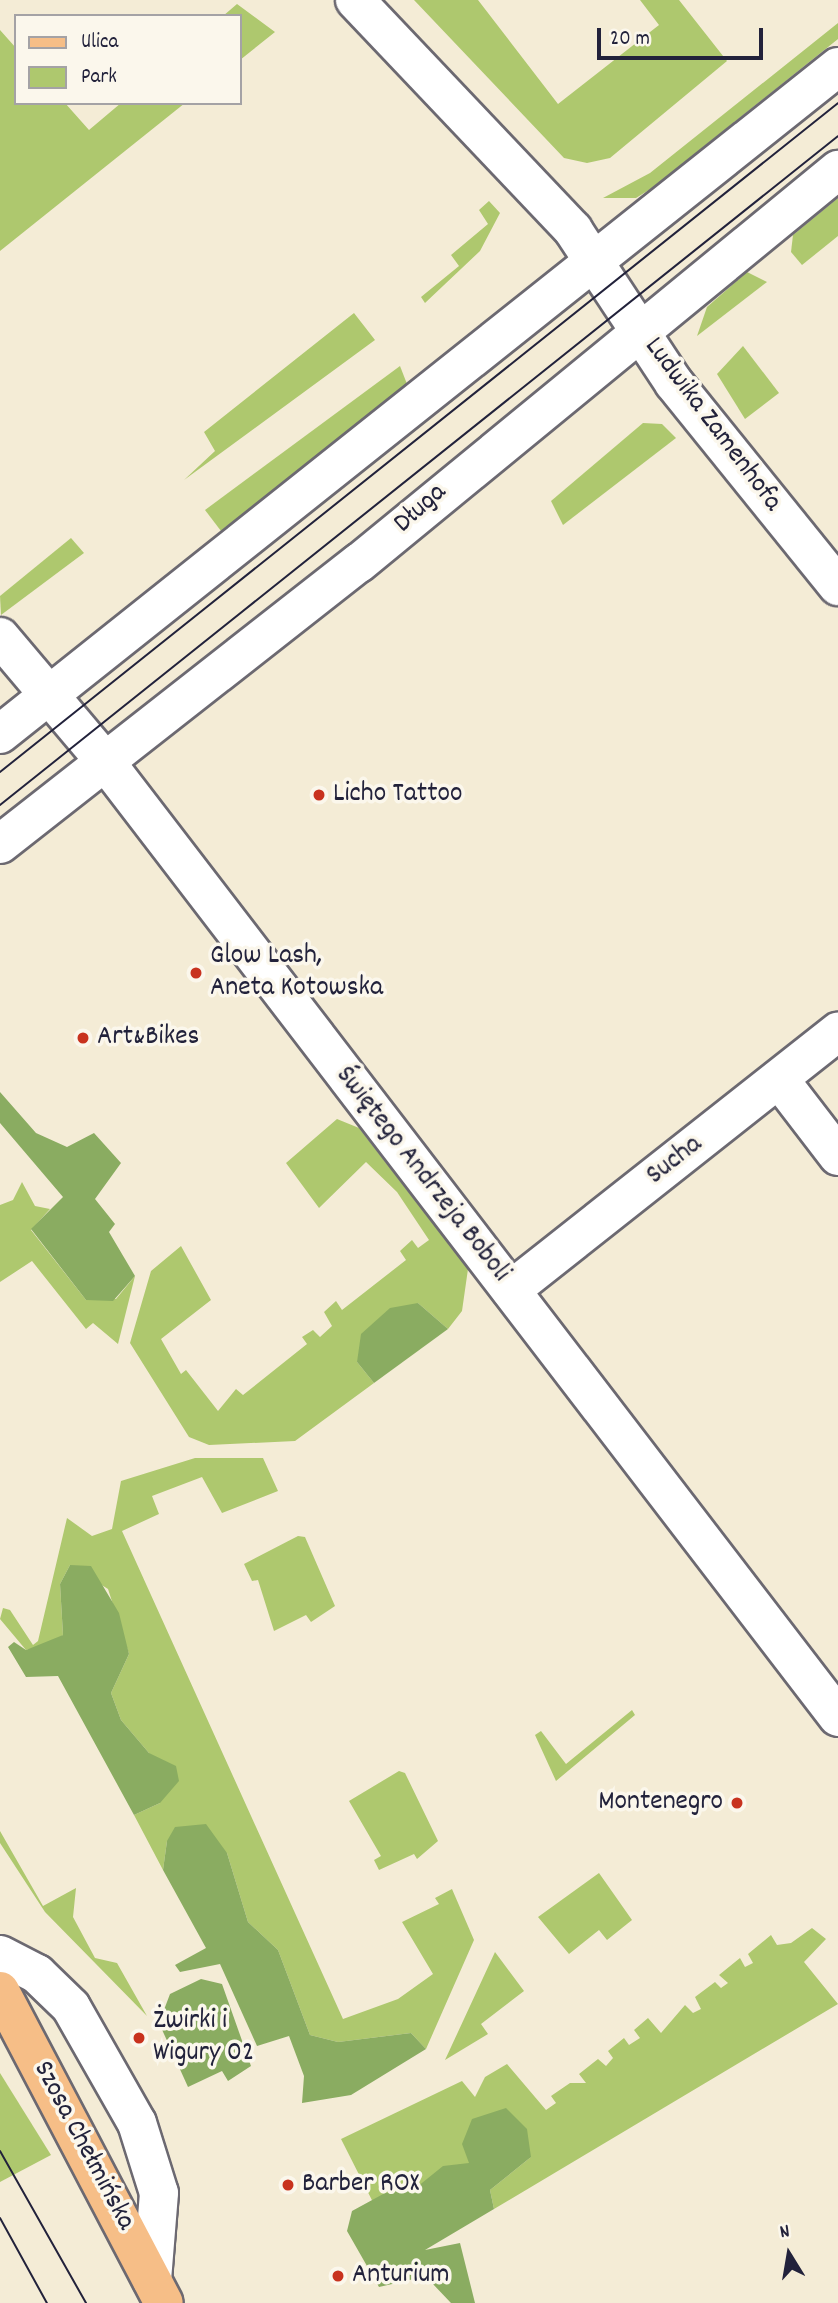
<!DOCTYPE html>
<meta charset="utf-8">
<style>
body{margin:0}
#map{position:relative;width:838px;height:2303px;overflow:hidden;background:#f4ecd6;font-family:Dekko,sans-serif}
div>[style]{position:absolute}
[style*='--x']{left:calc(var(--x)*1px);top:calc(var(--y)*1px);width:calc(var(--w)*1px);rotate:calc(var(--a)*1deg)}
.green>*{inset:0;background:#aec86e}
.forest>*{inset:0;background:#8aac61}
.roads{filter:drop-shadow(2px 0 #6c6971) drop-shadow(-2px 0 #6c6971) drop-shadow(0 2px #6c6971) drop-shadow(0 -2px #6c6971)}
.minor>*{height:38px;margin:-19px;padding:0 19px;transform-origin:19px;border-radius:19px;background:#fff}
.major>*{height:38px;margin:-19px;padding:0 19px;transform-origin:19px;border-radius:19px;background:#f6be87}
.tram>*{height:2px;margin:-1px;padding:0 1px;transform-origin:1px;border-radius:1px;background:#22223b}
.dots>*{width:19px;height:19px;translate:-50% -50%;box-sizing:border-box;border:4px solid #fbf7ec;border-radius:50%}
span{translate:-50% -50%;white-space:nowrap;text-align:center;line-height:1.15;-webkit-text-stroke:7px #fbf7ec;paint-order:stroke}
.street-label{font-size:28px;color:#22223b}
.poi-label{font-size:28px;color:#22223b}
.left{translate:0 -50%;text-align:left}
.right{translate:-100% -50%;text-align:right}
.legend{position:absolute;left:14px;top:14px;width:228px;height:91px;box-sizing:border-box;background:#fbf7ec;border:2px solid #a4a2a5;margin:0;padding:9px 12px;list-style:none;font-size:21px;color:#22223b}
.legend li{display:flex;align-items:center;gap:14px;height:35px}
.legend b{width:35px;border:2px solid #a4a2a5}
.north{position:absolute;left:754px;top:2219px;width:70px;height:70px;-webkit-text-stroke:5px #fbf7ec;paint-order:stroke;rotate:349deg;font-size:19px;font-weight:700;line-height:28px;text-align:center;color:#22223b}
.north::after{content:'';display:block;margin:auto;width:24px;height:32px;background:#22223b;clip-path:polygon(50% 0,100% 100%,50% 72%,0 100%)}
.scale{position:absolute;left:597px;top:28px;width:166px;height:32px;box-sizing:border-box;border:4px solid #22223b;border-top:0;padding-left:9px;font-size:21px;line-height:24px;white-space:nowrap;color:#22223b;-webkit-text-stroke:5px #fbf7ec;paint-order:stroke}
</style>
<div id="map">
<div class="green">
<i style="clip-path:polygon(414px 0,478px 0,558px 104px,659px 25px,640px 0,679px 0,727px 61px,610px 158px,587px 163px,564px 158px)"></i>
<i style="clip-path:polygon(237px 4px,275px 32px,240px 60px,240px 16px,223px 16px)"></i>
<i style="clip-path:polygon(838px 23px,838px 39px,652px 188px,636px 198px,603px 198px,650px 173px)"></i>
<i style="clip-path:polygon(0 30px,16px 48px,16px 103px,65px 103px,89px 130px,121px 103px,185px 103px,0 251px)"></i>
<i style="clip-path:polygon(838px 198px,838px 236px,802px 265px,791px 252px,793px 235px)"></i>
<i style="clip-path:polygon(489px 201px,500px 213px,480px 251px,425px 303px,421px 297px,459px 266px,451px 255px,488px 224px,479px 210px)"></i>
<i style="clip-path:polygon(747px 272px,767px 282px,697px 336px,707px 307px)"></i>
<i style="clip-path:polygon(354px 313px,375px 340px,184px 480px,215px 451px,204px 432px)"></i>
<i style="clip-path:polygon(743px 346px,779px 393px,745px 419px,717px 374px)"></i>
<i style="clip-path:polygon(400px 366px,407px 384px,221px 531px,205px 510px)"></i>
<i style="clip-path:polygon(643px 423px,662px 424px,676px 438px,563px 525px,551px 501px)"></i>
<i style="clip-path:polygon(71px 538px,84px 553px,1px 615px,0 596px)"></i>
<i style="clip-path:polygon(337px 1119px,359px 1128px,468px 1269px,462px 1311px,448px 1329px,418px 1303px,357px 1362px,374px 1383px,295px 1441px,209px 1445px,189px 1437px,130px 1343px,151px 1271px,181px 1246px,211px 1300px,161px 1339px,181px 1374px,186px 1370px,218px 1411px,236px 1389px,243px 1395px,307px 1344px,302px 1337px,313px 1330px,320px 1337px,332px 1326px,324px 1312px,336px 1301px,342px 1310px,406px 1260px,400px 1251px,412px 1240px,418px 1248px,429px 1240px,397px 1192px,366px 1162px,319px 1208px,286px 1163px)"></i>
<i style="clip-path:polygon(22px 1182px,35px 1206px,50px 1209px,31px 1230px,86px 1300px,116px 1299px,135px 1276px,118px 1344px,93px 1323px,86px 1329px,32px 1261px,0 1282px,0 1205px,13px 1200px)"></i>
<i style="clip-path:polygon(195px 1458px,263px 1458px,278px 1491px,222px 1513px,202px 1477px,152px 1496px,159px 1514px,122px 1531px,343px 2019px,398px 1999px,433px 1974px,402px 1922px,439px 1904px,435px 1898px,452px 1889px,474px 1940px,426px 2049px,411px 2033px,338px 2042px,310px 2035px,278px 1950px,248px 1922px,227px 1853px,167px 1841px,163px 1870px,134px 1815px,160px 1803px,149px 1753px,121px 1720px,111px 1693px,129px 1654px,108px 1589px,70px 1565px,60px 1584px,63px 1635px,51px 1644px,26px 1650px,0 1619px,3px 1608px,10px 1610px,33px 1645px,38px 1641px,67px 1518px,92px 1536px,112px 1529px,121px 1481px)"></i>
<i style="clip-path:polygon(298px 1536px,305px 1537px,335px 1606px,311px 1622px,306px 1615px,274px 1631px,258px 1580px,252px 1581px,244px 1564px)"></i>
<i style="clip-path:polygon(632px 1710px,635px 1715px,556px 1781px,535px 1735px,541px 1731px,566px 1764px)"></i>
<i style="clip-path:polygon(399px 1771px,405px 1773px,438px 1841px,417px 1859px,414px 1854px,379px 1870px,374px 1860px,381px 1856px,349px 1801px)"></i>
<i style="clip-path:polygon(0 1831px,43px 1906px,76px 1888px,73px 1917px,95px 1958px,117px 1963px,147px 2016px,45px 1912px,0 1843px)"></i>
<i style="clip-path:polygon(599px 1873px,632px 1920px,607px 1940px,599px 1930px,569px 1954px,538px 1917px)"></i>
<i style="clip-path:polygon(812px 1928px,826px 1939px,804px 1962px,838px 2004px,494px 2209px,490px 2190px,531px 2157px,383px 2222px,341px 2139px,462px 2081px,475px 2097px,485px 2077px,507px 2064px,546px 2110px,556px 2103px,551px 2096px,570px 2083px,586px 2083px,579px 2074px,598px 2059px,606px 2066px,613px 2058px,608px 2051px,624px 2038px,629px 2045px,640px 2038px,634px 2030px,648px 2018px,661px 2033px,685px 2005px,693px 2013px,701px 2009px,695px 1997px,715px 1982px,721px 1988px,728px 1983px,719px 1975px,740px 1958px,745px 1967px,753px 1963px,748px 1954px,771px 1935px,777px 1945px,791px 1943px)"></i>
<i style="clip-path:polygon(495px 1952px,524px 1991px,481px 2024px,488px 2034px,445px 2060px)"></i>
<i style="clip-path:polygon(0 2073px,51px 2155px,0 2182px)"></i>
</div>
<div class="forest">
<i style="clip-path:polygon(0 1092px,36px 1133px,67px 1147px,94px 1133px,121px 1163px,95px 1199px,115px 1224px,109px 1232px,135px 1276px,113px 1301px,86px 1300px,31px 1229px,63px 1197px,0 1123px)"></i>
<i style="clip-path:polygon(418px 1303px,448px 1329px,374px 1383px,357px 1362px,361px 1334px,390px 1308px)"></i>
<i style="clip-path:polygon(70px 1565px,91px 1566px,119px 1613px,129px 1654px,111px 1693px,121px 1720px,149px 1753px,176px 1766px,179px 1781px,160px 1803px,134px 1815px,58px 1676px,26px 1677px,8px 1647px,14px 1642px,26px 1650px,63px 1635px,60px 1584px)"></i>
<i style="clip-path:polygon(206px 1824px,227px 1853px,248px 1922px,278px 1950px,310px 2035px,338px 2042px,411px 2033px,426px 2049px,351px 2095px,302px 2103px,304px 2076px,289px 2036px,257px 2046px,220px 1964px,180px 1972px,175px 1965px,206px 1948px,163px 1870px,167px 1841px,175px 1827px)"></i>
<i style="clip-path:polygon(201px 1979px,222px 1984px,251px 2066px,228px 2081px,222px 2071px,188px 2087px,159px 2023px,170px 1994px)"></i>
<i style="clip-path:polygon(506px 2108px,527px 2129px,531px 2157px,490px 2190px,494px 2209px,425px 2250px,460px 2243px,475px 2303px,451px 2303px,431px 2282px,414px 2279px,379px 2287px,347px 2231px,352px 2211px,385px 2193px,417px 2187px,443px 2166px,469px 2163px,462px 2144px,472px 2119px)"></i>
</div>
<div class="roads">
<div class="minor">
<i style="--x:355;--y:0;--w:317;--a:46.5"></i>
<i style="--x:573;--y:230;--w:183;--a:56.6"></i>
<i style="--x:674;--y:383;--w:261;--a:51.1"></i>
<i style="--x:0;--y:637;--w:161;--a:49.8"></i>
<i style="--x:104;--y:760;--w:1206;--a:52.51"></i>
<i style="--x:0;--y:734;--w:1071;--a:-38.52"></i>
<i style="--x:0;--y:844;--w:456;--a:-38.1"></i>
<i style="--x:359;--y:563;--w:620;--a:-39.37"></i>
<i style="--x:779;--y:1079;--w:97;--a:52.5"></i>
<i style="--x:511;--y:1290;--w:417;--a:-38.3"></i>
<i style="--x:0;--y:1955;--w:42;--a:27.2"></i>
<i style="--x:37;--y:1974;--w:47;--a:44.1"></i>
<i style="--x:71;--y:2007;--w:133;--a:60.4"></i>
<i style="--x:137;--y:2123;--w:73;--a:72.6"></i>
<i style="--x:159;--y:2193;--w:87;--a:94.6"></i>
</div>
<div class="major">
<i style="--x:0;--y:1991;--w:352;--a:62.3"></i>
</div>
</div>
<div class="tram">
<i style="--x:0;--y:772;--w:1072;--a:-38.6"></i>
<i style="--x:0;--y:805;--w:1072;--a:-38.6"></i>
<i style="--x:0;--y:2151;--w:175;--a:60.5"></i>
<i style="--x:0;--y:2218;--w:97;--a:61.1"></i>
</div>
<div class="dots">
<i style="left:319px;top:795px;background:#c8321e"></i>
<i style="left:196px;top:973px;background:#c8321e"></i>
<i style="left:83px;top:1038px;background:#c8321e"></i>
<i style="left:737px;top:1803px;background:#c8321e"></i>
<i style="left:139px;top:2038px;background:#c8321e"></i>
<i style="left:288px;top:2185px;background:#c8321e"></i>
<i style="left:338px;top:2276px;background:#c8321e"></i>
</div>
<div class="street-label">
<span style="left:712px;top:425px;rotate:53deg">Ludwika Zamenhofa</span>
<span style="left:421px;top:509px;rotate:-42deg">Długa</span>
<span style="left:675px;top:1161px;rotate:-38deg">Sucha</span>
<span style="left:422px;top:1175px;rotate:52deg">Świętego Andrzeja Boboli</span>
<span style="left:83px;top:2146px;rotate:62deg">Szosa Chełmińska</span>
</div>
<div class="poi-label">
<span class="left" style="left:333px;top:795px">Licho Tattoo</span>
<span class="left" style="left:210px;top:973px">Glow Lash,<br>Aneta Kotowska</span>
<span class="left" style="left:97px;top:1038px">Art&amp;Bikes</span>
<span class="right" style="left:723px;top:1803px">Montenegro</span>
<span class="left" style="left:153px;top:2038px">Żwirki i<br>Wigury 02</span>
<span class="left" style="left:302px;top:2185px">Barber ROX</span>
<span class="left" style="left:352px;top:2276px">Anturium</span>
</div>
<ul class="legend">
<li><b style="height:9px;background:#f6be87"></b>Ulica</li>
<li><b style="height:19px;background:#aec86e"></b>Park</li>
</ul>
<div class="north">N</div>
<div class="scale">20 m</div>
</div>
